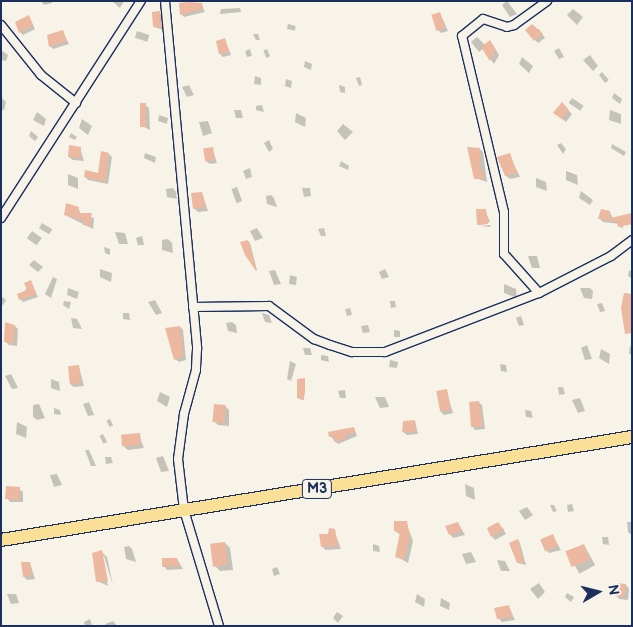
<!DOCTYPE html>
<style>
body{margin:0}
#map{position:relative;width:633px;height:627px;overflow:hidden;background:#f7f3e8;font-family:"Balsamiq Sans",sans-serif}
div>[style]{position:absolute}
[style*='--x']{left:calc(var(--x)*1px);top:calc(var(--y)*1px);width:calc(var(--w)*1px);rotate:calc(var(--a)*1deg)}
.shadow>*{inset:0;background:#0003;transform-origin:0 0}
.building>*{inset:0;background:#ecb89f;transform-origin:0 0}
.roads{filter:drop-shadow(1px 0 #1b2f5e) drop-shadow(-1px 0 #1b2f5e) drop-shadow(0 1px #1b2f5e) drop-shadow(0 -1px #1b2f5e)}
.street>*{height:8px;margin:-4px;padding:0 4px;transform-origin:4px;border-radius:4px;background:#f7f3e8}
.primary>*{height:12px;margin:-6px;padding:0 6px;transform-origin:6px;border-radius:6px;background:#fadf96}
span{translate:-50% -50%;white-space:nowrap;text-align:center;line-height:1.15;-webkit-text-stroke:5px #f7f3e8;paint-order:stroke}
.shield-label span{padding:1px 4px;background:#f7f3e8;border:1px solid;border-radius:4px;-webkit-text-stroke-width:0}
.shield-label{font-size:14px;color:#1b2f5e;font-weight:700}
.frame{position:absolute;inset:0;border:2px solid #1b2f5e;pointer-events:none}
.north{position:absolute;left:573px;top:567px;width:50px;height:50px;-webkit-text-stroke:4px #f7f3e8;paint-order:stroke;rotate:82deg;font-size:14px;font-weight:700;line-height:20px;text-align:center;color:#1b2f5e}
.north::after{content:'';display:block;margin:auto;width:18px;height:22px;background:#1b2f5e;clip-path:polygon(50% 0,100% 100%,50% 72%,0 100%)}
</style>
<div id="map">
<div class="shadow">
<i style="clip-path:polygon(41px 1px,52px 1px,52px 3px,44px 5px)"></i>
<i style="clip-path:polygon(112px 1px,124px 1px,120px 8px)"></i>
<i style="clip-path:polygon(507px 1px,517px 14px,510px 17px,502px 5px)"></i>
<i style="clip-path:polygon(201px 4px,205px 12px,184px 17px,181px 14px)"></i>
<i style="clip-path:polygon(240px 8px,241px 12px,220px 14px,221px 9px)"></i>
<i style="clip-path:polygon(573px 9px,583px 17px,577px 25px,567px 15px)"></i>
<i style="clip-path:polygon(160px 12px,163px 15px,164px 30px,154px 27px)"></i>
<i style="clip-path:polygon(440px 13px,448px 31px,441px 33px,437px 29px)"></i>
<i style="clip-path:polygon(29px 17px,35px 29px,23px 35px,20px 32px)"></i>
<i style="left:288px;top:24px;width:8px;height:5px;rotate:14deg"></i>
<i style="clip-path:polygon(539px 29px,545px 38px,538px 43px,526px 30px)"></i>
<i style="clip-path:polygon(62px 31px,69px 44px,53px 49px,50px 46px)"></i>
<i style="left:137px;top:31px;width:13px;height:7px;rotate:18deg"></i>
<i style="clip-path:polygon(253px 34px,258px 34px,260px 40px,256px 40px)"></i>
<i style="clip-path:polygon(477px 37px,485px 45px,493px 45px,499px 55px,494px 64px,483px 49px,479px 52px,471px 42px)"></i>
<i style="clip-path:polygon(225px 40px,231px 55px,223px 57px,220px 54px)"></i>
<i style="clip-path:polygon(559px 48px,564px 57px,559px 59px,554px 51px)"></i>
<i style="clip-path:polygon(250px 49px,252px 56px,247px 57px,245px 51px)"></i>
<i style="left:267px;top:49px;width:8px;height:4px;rotate:67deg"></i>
<i style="clip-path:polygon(1px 50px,8px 55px,6px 61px,1px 60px)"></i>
<i style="clip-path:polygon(590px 55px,598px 66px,593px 71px,583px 60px)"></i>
<i style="clip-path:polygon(522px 57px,533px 66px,529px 73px,519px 64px)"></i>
<i style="clip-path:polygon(305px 61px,312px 64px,311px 70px,304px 67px)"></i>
<i style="clip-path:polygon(602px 72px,609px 80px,605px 83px,599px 75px)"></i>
<i style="clip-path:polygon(255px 76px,261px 78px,261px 85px,254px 84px)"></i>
<i style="clip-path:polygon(360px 77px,362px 85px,359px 86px,356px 78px)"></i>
<i style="clip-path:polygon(286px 79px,292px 81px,291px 88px,285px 86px)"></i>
<i style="clip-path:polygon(189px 85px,194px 95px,187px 97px,182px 87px)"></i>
<i style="clip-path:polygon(339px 85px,345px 87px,345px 93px,340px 92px)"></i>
<i style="clip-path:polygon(614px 93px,622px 99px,620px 104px,612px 98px)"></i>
<i style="clip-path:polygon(2px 98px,6px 102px,4px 110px,1px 110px)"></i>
<i style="left:572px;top:98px;width:14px;height:6px;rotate:34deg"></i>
<i style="clip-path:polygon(562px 104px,572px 114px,566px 122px,558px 116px)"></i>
<i style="clip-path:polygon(145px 105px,149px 108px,150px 130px,142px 126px)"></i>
<i style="clip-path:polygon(262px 105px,264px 112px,256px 110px,256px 106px)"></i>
<i style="clip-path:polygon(234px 110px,241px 110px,243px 118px,236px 118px)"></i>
<i style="clip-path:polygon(610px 110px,621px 114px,621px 124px,609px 120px)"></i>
<i style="clip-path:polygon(37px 112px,46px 119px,44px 126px,33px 120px)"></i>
<i style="clip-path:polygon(296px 113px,306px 118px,305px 127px,295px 122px)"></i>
<i style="clip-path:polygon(159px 115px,168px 118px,167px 124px,158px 121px)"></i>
<i style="clip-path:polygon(82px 119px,92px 126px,88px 135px,79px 128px)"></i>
<i style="clip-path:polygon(208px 121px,212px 133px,203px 136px,199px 122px)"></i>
<i style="clip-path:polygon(343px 124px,353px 132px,345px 140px,337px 131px)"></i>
<i style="clip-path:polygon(31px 131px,38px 137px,35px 141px,29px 136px)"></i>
<i style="clip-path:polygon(71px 133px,77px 137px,75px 140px,69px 137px)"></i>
<i style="clip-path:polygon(269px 140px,273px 149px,269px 152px,264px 143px)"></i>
<i style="clip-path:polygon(561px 143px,566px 149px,563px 154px,557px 145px)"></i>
<i style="clip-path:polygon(612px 144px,626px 152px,624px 156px,611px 148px)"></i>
<i style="clip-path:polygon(80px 148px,84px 161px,73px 160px,69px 157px)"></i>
<i style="clip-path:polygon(212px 148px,217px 163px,210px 164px,206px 161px)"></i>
<i style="clip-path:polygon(480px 149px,483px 152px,487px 182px,475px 178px)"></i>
<i style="clip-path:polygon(145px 153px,156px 157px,155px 163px,144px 158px)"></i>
<i style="clip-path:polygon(109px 154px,112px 157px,108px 184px,88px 180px,85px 176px,99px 174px)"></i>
<i style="clip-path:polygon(509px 154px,520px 177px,510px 179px,506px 176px)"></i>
<i style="clip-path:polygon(341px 161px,349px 166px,348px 170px,339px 166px)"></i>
<i style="clip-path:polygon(250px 168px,252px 177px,246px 179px,243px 171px)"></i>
<i style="clip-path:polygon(566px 171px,577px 175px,578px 185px,566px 180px)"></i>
<i style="clip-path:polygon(68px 174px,78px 178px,78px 189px,68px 185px)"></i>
<i style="clip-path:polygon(536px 178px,546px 182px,547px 191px,536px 187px)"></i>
<i style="left:237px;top:187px;width:15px;height:6px;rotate:70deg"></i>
<i style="clip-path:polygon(173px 188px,176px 192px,177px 199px,167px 197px,166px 189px)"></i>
<i style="clip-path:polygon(302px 188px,310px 188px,311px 196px,304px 197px)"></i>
<i style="clip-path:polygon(581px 191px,593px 200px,590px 205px,579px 198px)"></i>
<i style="clip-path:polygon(202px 193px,208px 211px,198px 212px,194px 208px)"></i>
<i style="clip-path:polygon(271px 195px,274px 198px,277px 207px,267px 204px,266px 196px)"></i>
<i style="clip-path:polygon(78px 208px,81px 214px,94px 218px,93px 229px,65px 215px)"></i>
<i style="clip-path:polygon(485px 210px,490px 222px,480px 225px,478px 224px)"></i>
<i style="clip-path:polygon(602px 210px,610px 212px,613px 219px,624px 216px,627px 220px,628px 228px,626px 219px,622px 229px,619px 224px,603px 222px,599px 218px)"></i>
<i style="left:42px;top:223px;width:12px;height:6px;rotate:31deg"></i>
<i style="clip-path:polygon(490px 225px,491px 227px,480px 226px)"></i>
<i style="clip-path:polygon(257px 228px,263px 238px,255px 241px,250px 231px)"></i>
<i style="clip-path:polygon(324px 228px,326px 236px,321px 236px,318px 229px)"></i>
<i style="left:32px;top:231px;width:12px;height:9px;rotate:35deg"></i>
<i style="clip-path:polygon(115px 232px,125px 233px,128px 244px,119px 244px)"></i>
<i style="clip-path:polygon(142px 236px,144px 245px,138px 245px,136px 238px)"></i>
<i style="clip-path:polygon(168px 239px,172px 243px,173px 253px,162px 250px,162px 240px)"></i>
<i style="clip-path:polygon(248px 241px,250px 243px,257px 270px,246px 255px)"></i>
<i style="clip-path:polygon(104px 247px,110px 249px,110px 255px,105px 253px)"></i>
<i style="clip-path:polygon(528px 256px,537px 256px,540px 268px,532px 268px)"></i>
<i style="clip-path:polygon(34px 260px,43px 267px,38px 272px,29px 265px)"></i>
<i style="clip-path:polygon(100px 269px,112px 273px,111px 282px,100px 277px)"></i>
<i style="clip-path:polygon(385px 269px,389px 277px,382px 279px,379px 272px)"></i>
<i style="clip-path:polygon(275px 270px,281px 284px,274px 285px,269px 271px)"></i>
<i style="clip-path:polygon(629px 270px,632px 272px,632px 278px,628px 276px)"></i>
<i style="clip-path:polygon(290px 275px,297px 277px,296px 285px,289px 284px)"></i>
<i style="clip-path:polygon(53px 277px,57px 279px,51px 298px,45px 294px)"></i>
<i style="clip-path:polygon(31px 281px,38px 297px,23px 302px,20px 299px)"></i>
<i style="clip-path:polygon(504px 284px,516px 289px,517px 298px,504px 293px)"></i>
<i style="clip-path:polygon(68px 288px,79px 292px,77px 299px,67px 295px)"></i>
<i style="clip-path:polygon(580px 288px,590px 288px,593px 291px,592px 299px,584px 298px)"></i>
<i style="clip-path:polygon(1px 296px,6px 300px,3px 305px,1px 304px)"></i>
<i style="clip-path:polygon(155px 300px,162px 313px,156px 315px,148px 302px)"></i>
<i style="clip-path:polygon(64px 301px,71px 302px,69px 309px,63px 305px)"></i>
<i style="clip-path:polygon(390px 301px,395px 301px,396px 307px,391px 308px)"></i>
<i style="clip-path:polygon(602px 303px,605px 311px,600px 312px,597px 304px)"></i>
<i style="left:350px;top:308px;width:7px;height:5px;rotate:74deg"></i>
<i style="clip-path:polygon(123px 313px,129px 313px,130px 320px,123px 319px)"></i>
<i style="clip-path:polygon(262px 313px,269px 315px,272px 323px,265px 322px)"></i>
<i style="clip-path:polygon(521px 316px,524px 325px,519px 326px,516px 318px)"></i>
<i style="clip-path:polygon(71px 318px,77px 319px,82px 329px,73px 328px)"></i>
<i style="clip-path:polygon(232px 322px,236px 325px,237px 333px,228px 331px,226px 323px)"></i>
<i style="clip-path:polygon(368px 325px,370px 332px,363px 333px,361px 326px)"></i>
<i style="clip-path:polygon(15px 326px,18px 329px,17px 346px,9px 345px,6px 342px)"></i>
<i style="clip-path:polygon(180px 327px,183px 330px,186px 360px,179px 362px,175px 359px)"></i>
<i style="clip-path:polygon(394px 330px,400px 331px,400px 337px,394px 337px)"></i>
<i style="clip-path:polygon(587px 345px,592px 359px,585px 360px,581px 348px)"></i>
<i style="clip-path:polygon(630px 346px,632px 347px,632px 356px,629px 353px)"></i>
<i style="clip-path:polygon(303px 348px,310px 348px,312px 355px,305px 355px)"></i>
<i style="clip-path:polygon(601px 349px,610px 354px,609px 364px,599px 358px)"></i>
<i style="clip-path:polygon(321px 355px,328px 356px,329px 362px,321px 360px)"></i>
<i style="clip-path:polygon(390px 360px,398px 362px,397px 368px,389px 367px)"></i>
<i style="clip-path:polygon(290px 361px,296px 364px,291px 381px,287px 379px)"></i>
<i style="clip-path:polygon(500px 364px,506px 365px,507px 372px,501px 371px)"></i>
<i style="clip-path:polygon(79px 367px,84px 386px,74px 387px,70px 384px,69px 368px)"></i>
<i style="clip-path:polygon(11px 374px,18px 388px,12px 389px,5px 376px)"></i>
<i style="clip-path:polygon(51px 379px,59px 382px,60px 391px,51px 388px)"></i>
<i style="clip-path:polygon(304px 379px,305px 380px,304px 400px,300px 399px)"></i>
<i style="clip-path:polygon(558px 387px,563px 387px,565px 394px,559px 395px)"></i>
<i style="clip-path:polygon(345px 390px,346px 398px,340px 398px,338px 391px)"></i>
<i style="clip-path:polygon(446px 390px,453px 413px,444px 415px,441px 412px)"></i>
<i style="clip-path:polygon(160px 392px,170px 397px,167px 407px,157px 401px)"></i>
<i style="clip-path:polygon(375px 397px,385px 397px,389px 407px,380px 408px)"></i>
<i style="clip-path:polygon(580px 398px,585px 411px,578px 413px,572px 400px)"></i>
<i style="clip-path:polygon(89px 402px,94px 415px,88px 416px,83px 404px)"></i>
<i style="clip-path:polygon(478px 402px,482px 405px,485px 429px,475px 430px,472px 426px)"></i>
<i style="clip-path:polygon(39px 404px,45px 418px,37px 420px,33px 417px,33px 405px)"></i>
<i style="clip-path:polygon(225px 406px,229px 410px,229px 426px,218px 425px,214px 421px)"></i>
<i style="clip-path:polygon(54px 408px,60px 410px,61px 415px,54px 414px)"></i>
<i style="clip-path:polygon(525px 410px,531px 411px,533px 418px,526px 417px)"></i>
<i style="left:110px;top:419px;width:7px;height:4px;rotate:63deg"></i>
<i style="clip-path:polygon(415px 421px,418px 434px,407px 435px,403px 432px)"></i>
<i style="clip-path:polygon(17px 422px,27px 427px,26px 438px,16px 434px)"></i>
<i style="clip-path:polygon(354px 428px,357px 436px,338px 444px,330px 436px)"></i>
<i style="left:103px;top:434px;width:9px;height:4px;rotate:63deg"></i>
<i style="clip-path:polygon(139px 435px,144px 448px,128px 450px,124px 447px)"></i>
<i style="clip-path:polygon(85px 450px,89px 450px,96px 466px,91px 466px)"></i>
<i style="clip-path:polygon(163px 456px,169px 471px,161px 472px,156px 458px)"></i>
<i style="clip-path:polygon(105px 457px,111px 457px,113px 463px,106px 464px)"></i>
<i style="clip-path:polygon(57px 474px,62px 485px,54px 487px,50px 475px)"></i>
<i style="clip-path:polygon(465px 484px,474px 488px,475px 500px,466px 496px)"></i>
<i style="clip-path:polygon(19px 489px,23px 492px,23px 502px,10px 502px,7px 498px)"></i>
<i style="clip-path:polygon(572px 504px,574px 511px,568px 512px,567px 505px)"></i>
<i style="clip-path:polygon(550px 505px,554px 505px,557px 511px,553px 512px)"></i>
<i style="clip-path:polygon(527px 507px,533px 515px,525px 520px,519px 511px)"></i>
<i style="clip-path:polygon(406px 522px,413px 541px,408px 563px,396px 556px,401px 535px,395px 531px)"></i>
<i style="clip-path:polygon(627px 522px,632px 522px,632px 535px,628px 532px)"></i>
<i style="clip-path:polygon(458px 523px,465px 535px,453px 538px,450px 534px)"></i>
<i style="clip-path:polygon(502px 527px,506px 534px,495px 540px,492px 536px)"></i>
<i style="clip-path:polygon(334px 530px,341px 549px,325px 550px,322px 546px)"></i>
<i style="clip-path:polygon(552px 535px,561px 550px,549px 553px,546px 550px)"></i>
<i style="clip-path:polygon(602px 537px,608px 537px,609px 545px,603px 544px)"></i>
<i style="clip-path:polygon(518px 540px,520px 543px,526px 565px,518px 563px)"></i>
<i style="clip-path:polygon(225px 543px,230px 548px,233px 570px,220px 571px,214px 565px)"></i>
<i style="clip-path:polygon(373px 544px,379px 546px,380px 552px,373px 551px)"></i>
<i style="left:584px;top:545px;width:23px;height:18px;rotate:61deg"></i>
<i style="clip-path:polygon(129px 546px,132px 549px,136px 562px,126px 559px,124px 547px)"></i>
<i style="clip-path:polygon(102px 552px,107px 557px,113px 586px,104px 556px,102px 556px,108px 586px,97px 581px)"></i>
<i style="clip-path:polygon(471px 552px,476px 562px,466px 564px,462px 554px)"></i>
<i style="clip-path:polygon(177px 559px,183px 569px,167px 570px,164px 566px)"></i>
<i style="clip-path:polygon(497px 560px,505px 561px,510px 571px,501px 571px)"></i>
<i style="clip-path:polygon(30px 563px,35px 579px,27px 580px,24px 577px)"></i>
<i style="clip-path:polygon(277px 567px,280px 574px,274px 576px,272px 569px)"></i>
<i style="clip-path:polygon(539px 583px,545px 592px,538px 599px,530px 589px)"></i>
<i style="clip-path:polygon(626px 585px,629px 589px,628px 600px,619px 599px,616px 595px)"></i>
<i style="clip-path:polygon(567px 593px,574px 597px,571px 602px,565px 597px)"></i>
<i style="clip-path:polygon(7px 594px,16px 594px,19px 603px,11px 604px)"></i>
<i style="clip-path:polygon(417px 594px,425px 599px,424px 607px,415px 602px)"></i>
<i style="clip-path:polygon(441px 598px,450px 603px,449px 610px,440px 606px)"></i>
<i style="clip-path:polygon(509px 607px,515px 620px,502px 622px,499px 619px)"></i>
<i style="clip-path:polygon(337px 612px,343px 616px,338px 623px,333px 618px)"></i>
<i style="clip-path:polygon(90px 619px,92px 626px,85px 626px,84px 622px)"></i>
<i style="clip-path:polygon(113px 621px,117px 626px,106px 626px,105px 624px)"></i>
</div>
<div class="building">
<i style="clip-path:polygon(189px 2px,202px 3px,203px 9px,180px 15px,179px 3px)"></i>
<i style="clip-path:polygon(160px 11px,162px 27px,153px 27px,152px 12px)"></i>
<i style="left:440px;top:12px;width:17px;height:9px;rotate:73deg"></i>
<i style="clip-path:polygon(29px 15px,33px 25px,19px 33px,15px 22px)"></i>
<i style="clip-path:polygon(532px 24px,543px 34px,534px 41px,525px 30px)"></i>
<i style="clip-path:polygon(63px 30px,67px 41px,49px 47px,47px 35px)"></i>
<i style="clip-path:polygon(225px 38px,229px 52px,219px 54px,216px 41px)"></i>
<i style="clip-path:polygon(490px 40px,496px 50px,490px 61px,481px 47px)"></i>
<i style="clip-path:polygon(562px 102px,569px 110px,562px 119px,553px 113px)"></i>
<i style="left:140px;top:103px;width:6px;height:24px"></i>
<i style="clip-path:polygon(69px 145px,81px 147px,81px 158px,68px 157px)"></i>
<i style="left:213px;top:147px;width:13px;height:10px;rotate:81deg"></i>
<i style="clip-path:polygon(467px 147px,480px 148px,480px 167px,485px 179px,474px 179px)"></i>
<i style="clip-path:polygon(101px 151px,109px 153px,105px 182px,84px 177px,85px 170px,98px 173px)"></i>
<i style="clip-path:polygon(510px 153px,517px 173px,505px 176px,497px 157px)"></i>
<i style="clip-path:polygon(202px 192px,206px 207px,193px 209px,191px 193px)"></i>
<i style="clip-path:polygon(66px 203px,79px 207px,78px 213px,92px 213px,89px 226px,83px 225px,83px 220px,64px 215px)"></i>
<i style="clip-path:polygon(476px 209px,486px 209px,488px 224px,477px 225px)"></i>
<i style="clip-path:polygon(601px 209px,610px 211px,610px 218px,632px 213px,632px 224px,618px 227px,617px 222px,598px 219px)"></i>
<i style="clip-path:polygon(248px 240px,257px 271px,256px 271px,245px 255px,240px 242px)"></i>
<i style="clip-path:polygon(31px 280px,36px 294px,19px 300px,17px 294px,27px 290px,24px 283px)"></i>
<i style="clip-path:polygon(624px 293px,632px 294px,632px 333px,625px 334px,621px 308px)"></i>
<i style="clip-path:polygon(5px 322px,15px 325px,14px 343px,4px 342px)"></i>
<i style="clip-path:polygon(180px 326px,183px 356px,174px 360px,165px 328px)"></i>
<i style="left:79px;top:365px;width:18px;height:11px;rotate:84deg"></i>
<i style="clip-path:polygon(305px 378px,305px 392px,303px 400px,297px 398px,297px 379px)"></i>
<i style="left:447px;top:389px;width:21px;height:11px;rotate:79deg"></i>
<i style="clip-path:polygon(479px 401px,483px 426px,471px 427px,469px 402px)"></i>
<i style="left:214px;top:404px;width:12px;height:18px;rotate:5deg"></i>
<i style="clip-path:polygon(415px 420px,416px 432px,402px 432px,403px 421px)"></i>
<i style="clip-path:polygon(354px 427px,355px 433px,345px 435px,346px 439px,334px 442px,334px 436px,329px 437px,328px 432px)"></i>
<i style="left:140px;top:433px;width:12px;height:19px;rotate:85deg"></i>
<i style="left:6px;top:486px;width:14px;height:13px;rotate:4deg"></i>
<i style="clip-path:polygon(394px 521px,407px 521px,410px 537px,404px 560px,395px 557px,400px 532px,394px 531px)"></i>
<i style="clip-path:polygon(458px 522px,462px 531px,449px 535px,445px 526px)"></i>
<i style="clip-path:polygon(498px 522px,504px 530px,491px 537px,487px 528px)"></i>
<i style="clip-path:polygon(329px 528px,335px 529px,338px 546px,321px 547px,319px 534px,328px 534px)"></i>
<i style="left:553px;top:534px;width:13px;height:14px;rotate:67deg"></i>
<i style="clip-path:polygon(518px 539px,524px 562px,517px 563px,509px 543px)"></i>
<i style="left:225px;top:542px;width:23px;height:15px;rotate:83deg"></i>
<i style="left:584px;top:544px;width:17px;height:20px;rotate:69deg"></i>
<i style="clip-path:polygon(102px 550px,108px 581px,96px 582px,92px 553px)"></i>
<i style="clip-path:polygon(162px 558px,177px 558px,180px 566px,162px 567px)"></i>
<i style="clip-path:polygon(21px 562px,30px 562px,32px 575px,23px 577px)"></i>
<i style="left:616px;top:583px;width:10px;height:13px;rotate:6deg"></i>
<i style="clip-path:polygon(509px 605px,512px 617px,497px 619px,494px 608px)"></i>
</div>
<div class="roads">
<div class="street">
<i style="--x:165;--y:1;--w:349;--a:84.7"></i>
<i style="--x:197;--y:349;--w:21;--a:93"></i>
<i style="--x:196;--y:370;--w:46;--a:105.3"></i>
<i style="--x:184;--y:414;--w:45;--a:97.6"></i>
<i style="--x:178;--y:459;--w:51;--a:83.3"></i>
<i style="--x:184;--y:510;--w:121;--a:73.2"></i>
<i style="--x:1;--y:25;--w:64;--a:51.3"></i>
<i style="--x:41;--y:75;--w:45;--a:38.7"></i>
<i style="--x:1;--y:218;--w:258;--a:-57.2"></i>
<i style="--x:539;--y:293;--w:52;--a:-131.9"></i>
<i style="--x:504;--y:254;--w:42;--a:-90"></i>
<i style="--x:504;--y:212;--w:181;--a:-103.4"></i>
<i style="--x:462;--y:36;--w:27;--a:-39"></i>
<i style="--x:483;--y:19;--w:25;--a:18"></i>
<i style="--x:507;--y:27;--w:7;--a:-16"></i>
<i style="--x:514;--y:25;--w:41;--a:-36"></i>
<i style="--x:193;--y:307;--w:76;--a:-0.8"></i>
<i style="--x:269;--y:306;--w:56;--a:36.3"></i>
<i style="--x:314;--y:339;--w:17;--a:21"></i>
<i style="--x:330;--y:345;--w:23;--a:18"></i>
<i style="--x:352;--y:352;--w:33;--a:0"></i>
<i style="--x:385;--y:352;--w:165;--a:-21"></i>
<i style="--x:539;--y:293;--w:81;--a:-27.2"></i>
<i style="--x:611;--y:256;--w:26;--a:-37"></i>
</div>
<div class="primary">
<i style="--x:1;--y:540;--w:639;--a:-9.27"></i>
</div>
</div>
<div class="shield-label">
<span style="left:317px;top:489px">M3</span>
</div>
<div class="frame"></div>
<div class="north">N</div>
</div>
